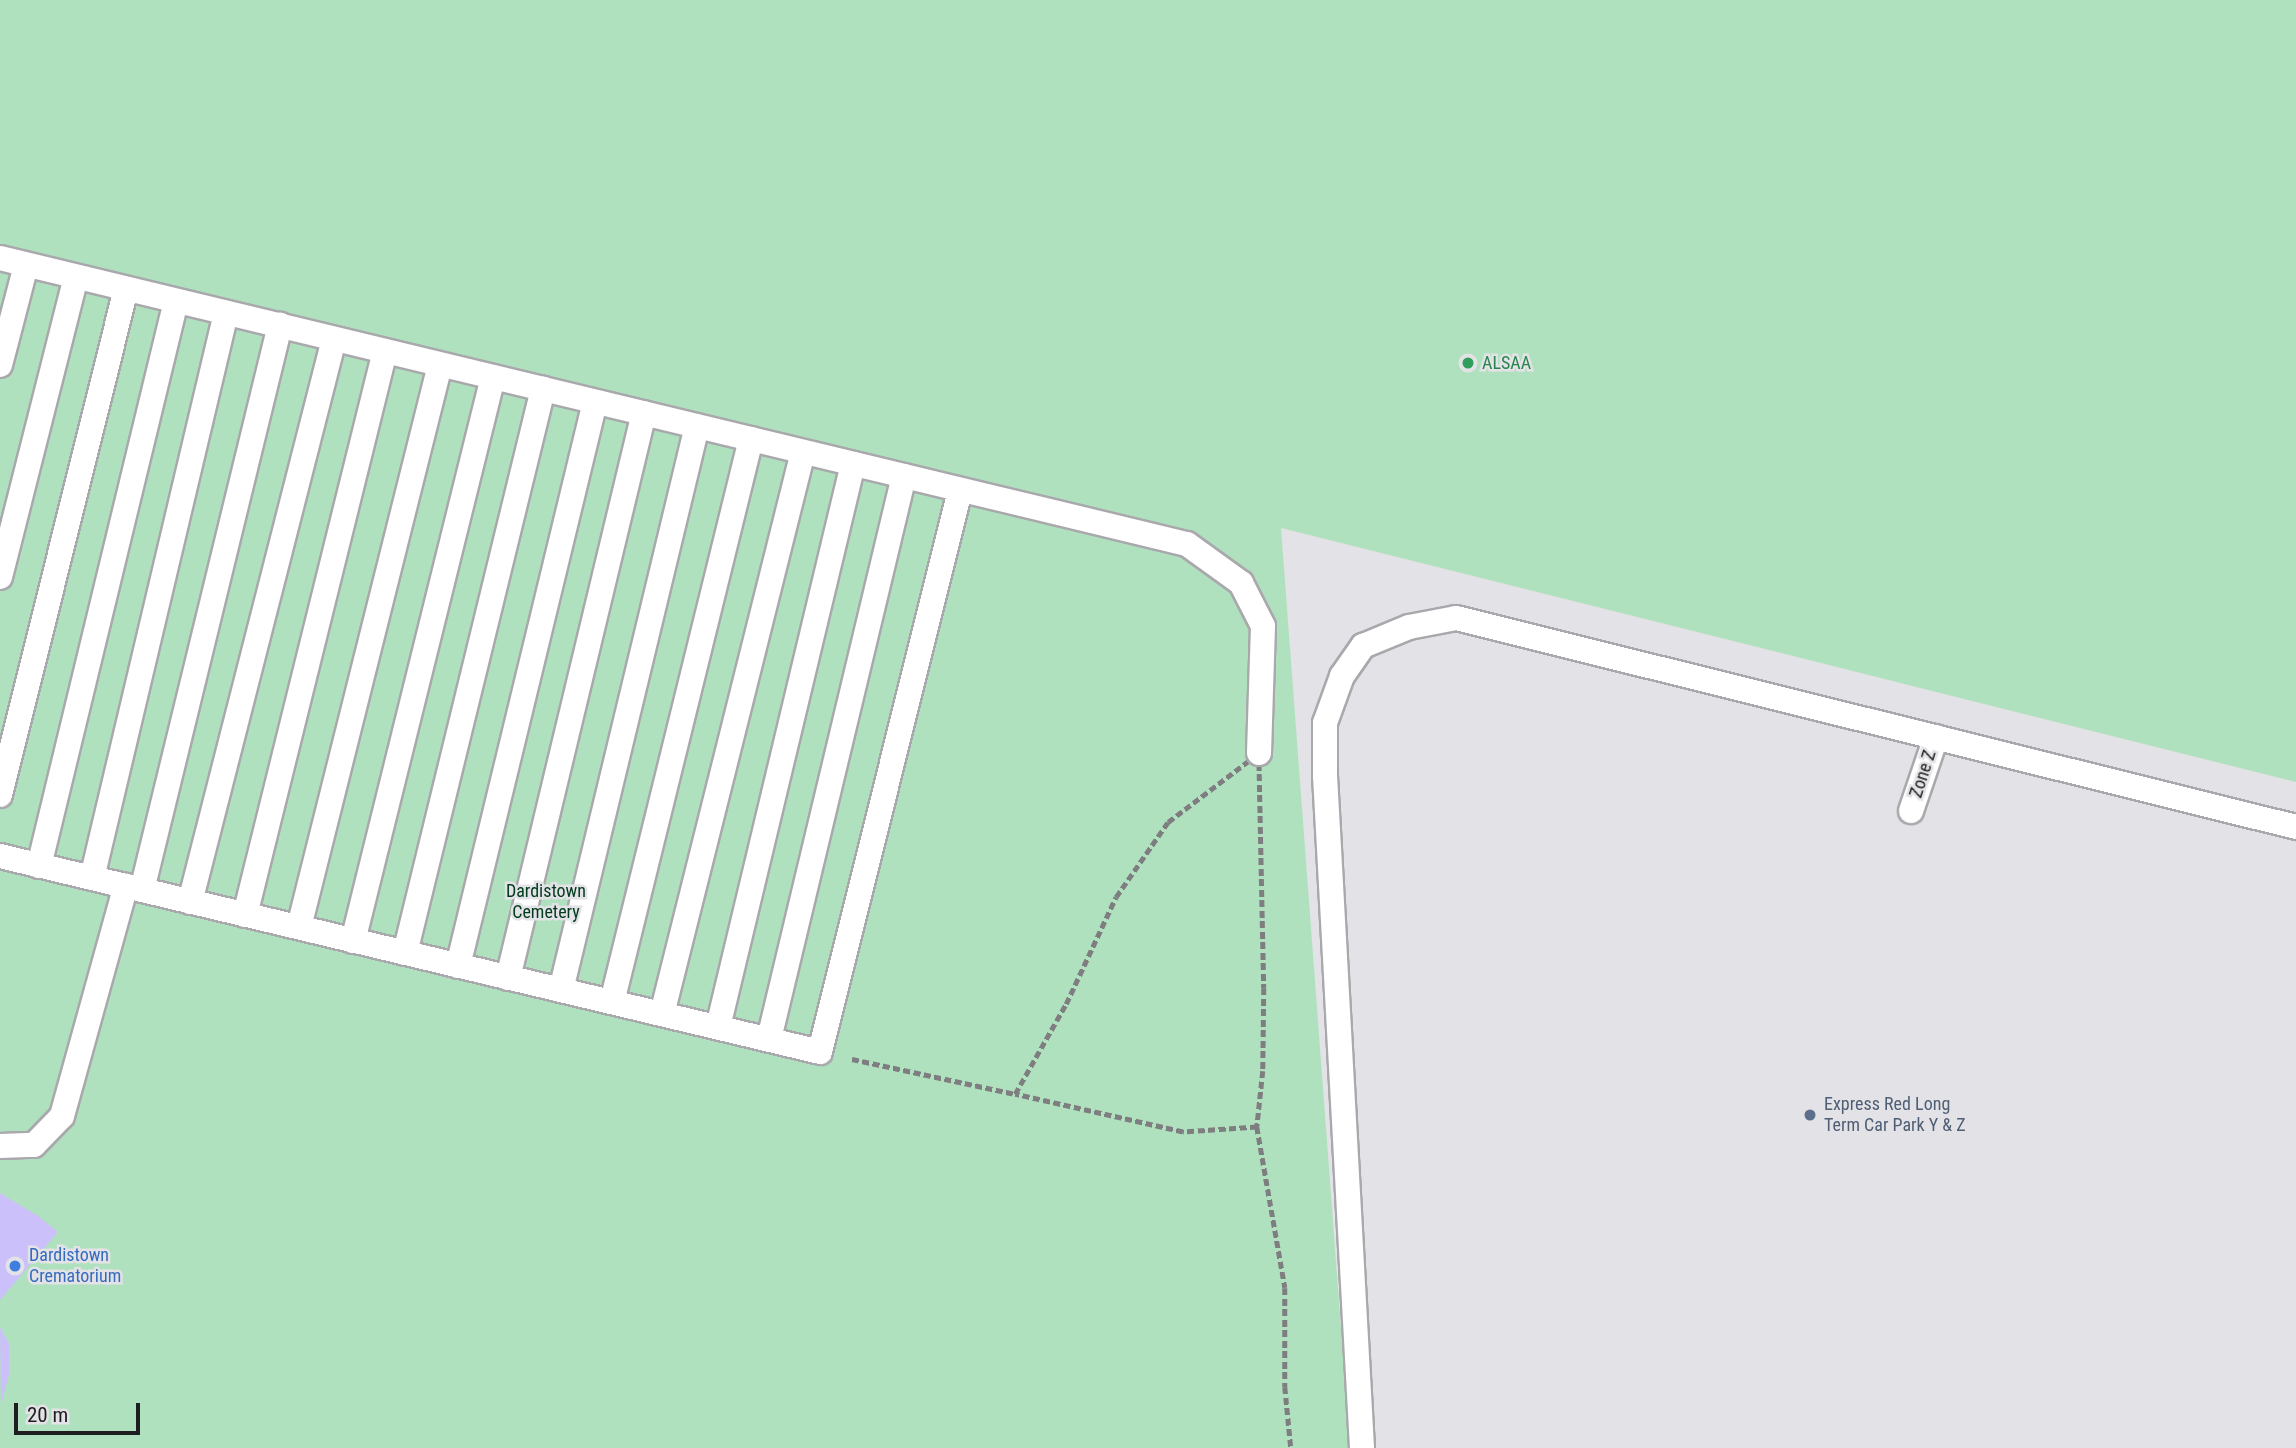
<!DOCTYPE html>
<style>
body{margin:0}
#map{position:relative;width:2296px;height:1448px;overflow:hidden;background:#e3e2e6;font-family:"Roboto Condensed",sans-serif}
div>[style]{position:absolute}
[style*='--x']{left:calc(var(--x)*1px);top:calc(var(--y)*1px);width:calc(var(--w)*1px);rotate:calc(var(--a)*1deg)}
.green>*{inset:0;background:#b0e1bf}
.building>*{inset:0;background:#ccc0fa}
.path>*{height:4.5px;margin-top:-2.25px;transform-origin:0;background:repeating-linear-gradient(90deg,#7e7d80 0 7px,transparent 0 10.5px)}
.roads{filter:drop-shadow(2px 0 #a9a8ac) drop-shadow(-2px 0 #a9a8ac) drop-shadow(0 2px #a9a8ac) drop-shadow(0 -2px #a9a8ac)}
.service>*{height:24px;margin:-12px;padding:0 12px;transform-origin:12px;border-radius:12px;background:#fff}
.dots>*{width:19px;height:19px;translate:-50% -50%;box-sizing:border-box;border:4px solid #e3e2e6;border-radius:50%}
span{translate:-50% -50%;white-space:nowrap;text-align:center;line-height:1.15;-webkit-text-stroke:5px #e3e2e6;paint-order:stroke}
.leisure-label{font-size:18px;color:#27864d}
.left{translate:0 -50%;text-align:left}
.street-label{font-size:18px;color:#1e1d1f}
.park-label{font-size:18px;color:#003b1c}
.service-label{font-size:18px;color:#4e5e75}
.shop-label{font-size:18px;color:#366cbe}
.scale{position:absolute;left:14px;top:1403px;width:126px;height:32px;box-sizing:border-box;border:4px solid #1e1d1f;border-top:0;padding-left:9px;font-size:21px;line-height:24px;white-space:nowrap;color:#1e1d1f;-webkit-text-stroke:5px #e3e2e6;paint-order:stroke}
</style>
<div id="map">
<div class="green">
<i style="clip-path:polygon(0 0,2296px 0,2296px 782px,1281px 528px,1350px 1448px,0 1448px)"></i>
</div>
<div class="building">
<i style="clip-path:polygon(0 1193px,38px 1216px,58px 1232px,0 1300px)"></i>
<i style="clip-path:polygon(0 1327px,9px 1344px,9px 1374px,1px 1406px)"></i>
</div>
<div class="path">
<i style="--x:1259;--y:753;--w:235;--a:88.8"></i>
<i style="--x:1264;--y:988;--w:83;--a:90.7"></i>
<i style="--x:1263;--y:1071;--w:56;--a:96.1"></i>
<i style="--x:1257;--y:1127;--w:74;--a:176.1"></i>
<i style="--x:1183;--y:1132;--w:172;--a:-167.3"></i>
<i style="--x:1015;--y:1094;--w:103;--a:-60.5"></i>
<i style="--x:1066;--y:1004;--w:118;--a:-65"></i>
<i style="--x:1116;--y:897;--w:91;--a:-55.3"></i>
<i style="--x:1168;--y:822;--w:114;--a:-37.2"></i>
<i style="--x:852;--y:1059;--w:167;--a:12.1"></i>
<i style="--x:1257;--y:1127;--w:163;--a:80.1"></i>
<i style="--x:1285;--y:1288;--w:99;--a:90"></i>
<i style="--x:1285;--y:1387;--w:61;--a:84.4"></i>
</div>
<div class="roads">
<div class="service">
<i style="--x:0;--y:258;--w:1221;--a:13.55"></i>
<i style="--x:1187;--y:544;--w:67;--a:35.8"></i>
<i style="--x:1241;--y:583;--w:48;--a:62.9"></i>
<i style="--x:1263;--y:626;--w:127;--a:91.8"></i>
<i style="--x:0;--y:365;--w:103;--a:-75.4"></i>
<i style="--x:0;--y:577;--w:309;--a:-75.8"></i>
<i style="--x:0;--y:795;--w:521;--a:-76.02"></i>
<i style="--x:1911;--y:811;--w:78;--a:-71.3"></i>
<i style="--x:0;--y:856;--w:843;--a:13.44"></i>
<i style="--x:820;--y:1052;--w:579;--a:-76.01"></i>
<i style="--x:39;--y:866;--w:581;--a:-76.37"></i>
<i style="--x:92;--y:878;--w:581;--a:-76.66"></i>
<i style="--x:142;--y:890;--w:582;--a:-76.27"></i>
<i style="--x:190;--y:902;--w:581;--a:-75.65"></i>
<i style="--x:245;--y:915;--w:581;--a:-76.06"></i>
<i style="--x:299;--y:927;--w:579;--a:-75.92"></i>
<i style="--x:353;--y:941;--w:581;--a:-76.06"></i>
<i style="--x:405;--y:953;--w:581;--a:-76.25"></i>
<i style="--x:458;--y:966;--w:580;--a:-76.35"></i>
<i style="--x:508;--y:978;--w:581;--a:-76.47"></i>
<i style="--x:561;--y:990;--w:580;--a:-76.44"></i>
<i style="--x:612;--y:1002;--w:580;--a:-76.13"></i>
<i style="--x:662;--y:1014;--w:579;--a:-75.92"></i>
<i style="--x:718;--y:1027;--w:579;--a:-76.52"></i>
<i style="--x:769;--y:1039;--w:579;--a:-76.52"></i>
<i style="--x:0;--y:1146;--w:34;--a:-2"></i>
<i style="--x:34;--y:1145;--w:40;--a:-46"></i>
<i style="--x:62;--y:1116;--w:239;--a:-74.5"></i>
<i style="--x:1362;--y:1448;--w:673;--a:-93.15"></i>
<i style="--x:1325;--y:776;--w:53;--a:-90"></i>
<i style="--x:1325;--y:723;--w:50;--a:-70.1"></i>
<i style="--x:1342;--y:676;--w:37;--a:-55"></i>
<i style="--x:1363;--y:646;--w:50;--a:-22.4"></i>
<i style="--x:1409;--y:627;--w:48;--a:-10.8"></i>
<i style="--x:1456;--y:618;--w:866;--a:13.97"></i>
</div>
</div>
<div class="dots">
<i style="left:1468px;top:363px;background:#2e9e5b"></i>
<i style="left:1810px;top:1115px;background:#5c6f8a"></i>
<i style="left:15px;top:1266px;background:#3f7fe0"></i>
</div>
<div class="leisure-label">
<span class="left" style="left:1482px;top:363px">ALSAA</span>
</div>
<div class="street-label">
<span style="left:1923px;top:774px;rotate:-72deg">Zone Z</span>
</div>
<div class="park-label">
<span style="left:546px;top:902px">Dardistown<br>Cemetery</span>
</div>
<div class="service-label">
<span class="left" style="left:1824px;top:1115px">Express Red Long<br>Term Car Park Y &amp; Z</span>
</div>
<div class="shop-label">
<span class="left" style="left:29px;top:1266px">Dardistown<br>Crematorium</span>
</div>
<div class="scale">20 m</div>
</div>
